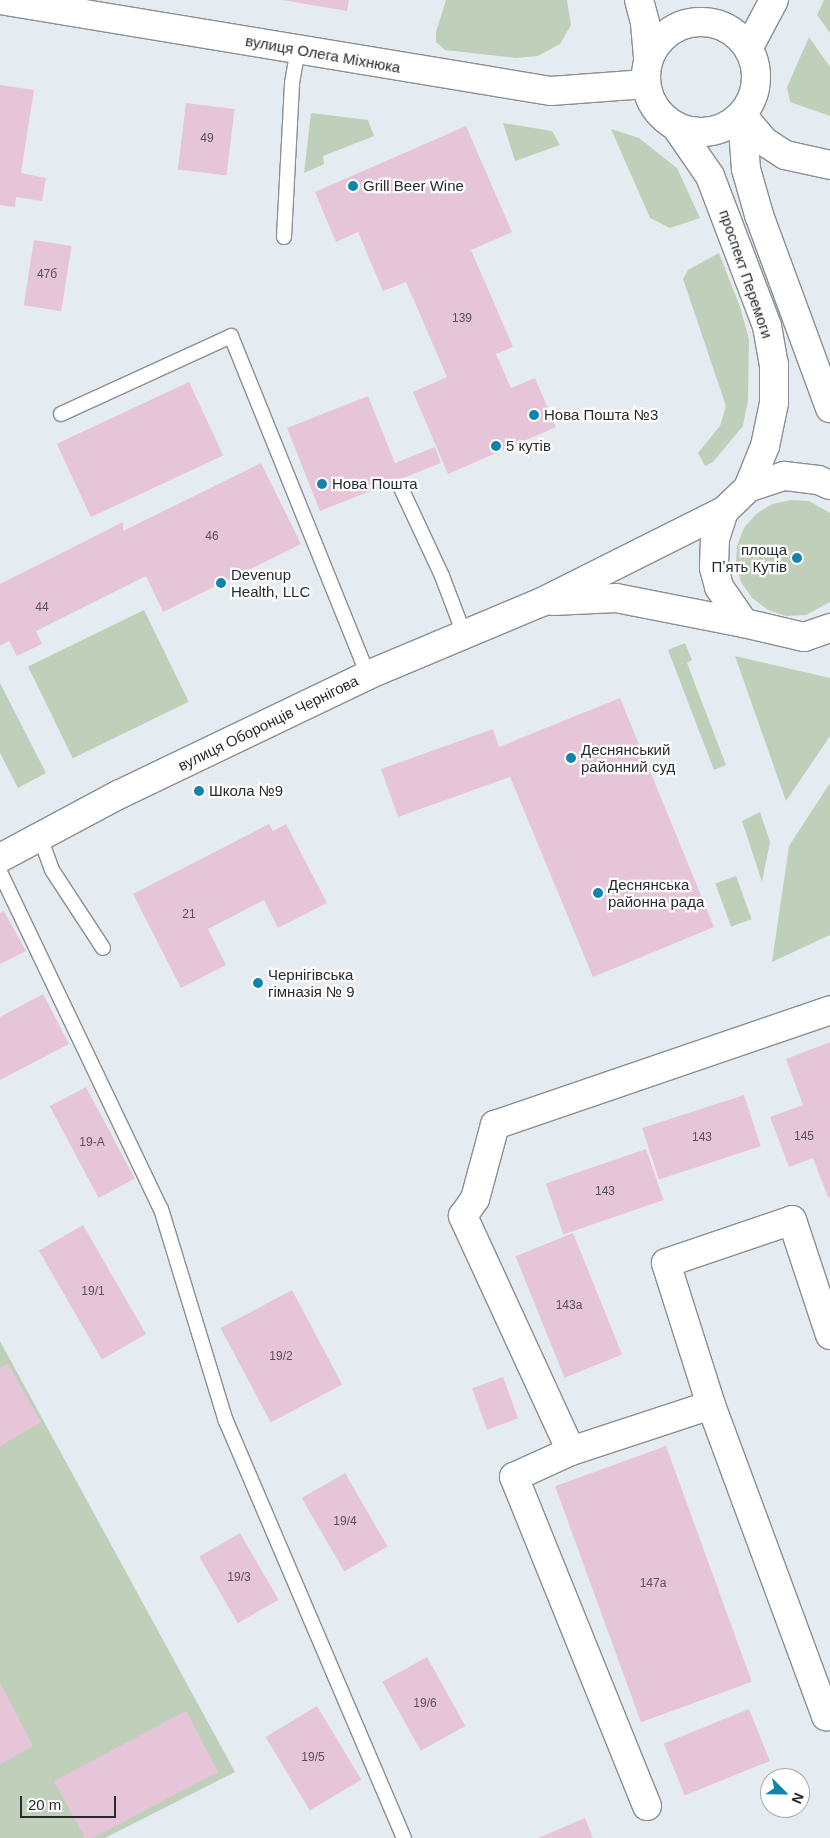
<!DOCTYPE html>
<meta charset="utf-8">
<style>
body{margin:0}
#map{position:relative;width:830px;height:1838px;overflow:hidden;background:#e5ecf1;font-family:Helvetica,sans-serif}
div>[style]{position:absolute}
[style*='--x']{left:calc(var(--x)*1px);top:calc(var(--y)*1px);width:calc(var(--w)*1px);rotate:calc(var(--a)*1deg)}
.green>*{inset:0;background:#c0cfba;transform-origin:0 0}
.building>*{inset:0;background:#e7c5d8;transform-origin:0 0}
.roads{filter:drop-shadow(1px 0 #898f94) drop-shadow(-1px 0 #898f94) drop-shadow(0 1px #898f94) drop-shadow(0 -1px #898f94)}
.service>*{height:14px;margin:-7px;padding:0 7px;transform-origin:7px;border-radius:7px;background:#fff}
.minor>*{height:28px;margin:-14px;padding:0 14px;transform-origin:14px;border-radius:14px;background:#fff}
.tertiary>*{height:28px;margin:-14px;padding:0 14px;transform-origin:14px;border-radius:14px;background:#fff}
.secondary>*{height:28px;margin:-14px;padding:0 14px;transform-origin:14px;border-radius:14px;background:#fff}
.primary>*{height:28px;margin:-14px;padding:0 14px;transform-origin:14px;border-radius:14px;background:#fff}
.primary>.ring{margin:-14px;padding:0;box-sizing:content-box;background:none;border:28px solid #fff;border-radius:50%}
.dots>*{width:14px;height:14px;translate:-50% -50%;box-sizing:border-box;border:2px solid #fff;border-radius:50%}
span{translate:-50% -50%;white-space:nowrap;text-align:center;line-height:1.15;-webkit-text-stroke:4.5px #fff;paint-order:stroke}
.number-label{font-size:12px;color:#585258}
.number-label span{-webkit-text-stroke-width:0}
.street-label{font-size:15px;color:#282b2d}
.poi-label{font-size:15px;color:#282b2d}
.left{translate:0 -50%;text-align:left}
.right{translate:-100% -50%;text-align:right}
.north{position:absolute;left:760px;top:1768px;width:50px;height:50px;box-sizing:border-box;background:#fff;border:1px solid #a9aaab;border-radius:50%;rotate:113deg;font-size:14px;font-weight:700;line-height:20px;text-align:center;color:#282b2d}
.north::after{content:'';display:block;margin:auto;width:18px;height:22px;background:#1084aa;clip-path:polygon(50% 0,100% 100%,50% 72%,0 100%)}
.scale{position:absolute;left:20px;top:1796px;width:96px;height:22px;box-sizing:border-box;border:2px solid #282b2d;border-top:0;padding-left:6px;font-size:15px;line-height:18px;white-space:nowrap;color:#282b2d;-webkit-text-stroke:4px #fff;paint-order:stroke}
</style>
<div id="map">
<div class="green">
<i style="clip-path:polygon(446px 0,567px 0,571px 25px,560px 44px,538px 56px,516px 58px,445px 50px,436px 42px,436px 32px)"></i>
<i style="clip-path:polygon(824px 0,830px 0,830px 33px,817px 15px)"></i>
<i style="clip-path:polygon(809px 37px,830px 67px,830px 116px,790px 102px,787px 87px)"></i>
<i style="clip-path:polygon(311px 113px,368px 120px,374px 136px,323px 156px,324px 164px,304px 173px)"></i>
<i style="clip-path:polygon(503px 123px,552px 131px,560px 145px,515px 161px)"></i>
<i style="clip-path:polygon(611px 129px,639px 138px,677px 168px,700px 218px,670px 228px,650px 218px)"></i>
<i style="clip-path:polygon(719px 253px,740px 307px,749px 339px,748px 400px,743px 426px,713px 462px,705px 466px,698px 453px,720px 426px,726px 406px,683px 279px,688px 270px)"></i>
<i style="clip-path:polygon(791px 500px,809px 501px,830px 513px,830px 602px,806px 615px,786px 616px,768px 610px,752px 598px,741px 582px,736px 564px,737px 546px,744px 528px,756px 514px,772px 504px)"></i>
<i style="left:144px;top:610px;width:102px;height:129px;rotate:64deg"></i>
<i style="clip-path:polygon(685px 643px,692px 660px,687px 663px,726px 765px,714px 770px,668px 650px)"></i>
<i style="clip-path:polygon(735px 656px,830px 678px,830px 736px,786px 801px)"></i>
<i style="clip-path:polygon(0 683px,46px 773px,18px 788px,0 753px)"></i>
<i style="clip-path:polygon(830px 783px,830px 935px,772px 962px,789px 846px)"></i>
<i style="clip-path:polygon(760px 812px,770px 842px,762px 882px,742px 821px)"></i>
<i style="left:736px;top:876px;width:46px;height:22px;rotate:70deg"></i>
<i style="clip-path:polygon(0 1341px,235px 1772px,105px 1838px,0 1838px)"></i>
</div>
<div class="building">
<i style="clip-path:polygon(282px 0,349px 0,347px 11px)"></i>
<i style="clip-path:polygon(0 85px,34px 90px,21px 173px,46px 178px,42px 201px,16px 197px,15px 207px,0 205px)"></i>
<i style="left:186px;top:103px;width:49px;height:67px;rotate:7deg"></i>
<i style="clip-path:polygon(466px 126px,512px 232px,471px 250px,513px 347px,496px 354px,511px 388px,535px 378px,556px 427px,448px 474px,413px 392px,447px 377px,406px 282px,383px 291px,358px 232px,336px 242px,315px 192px)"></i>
<i style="left:34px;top:240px;width:38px;height:66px;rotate:9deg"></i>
<i style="left:189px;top:382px;width:81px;height:146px;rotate:65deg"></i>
<i style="clip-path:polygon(368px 396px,395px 463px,435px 447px,441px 463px,320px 511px,287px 428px)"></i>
<i style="clip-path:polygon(261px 463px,301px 544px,163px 612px,146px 576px,36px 631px,42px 644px,17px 656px,9px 641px,0 646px,0 584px,123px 522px,123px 531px)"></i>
<i style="clip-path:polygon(620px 698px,714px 927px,593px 977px,510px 777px,398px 817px,381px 769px,493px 729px,499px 747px)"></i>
<i style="clip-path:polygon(269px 824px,273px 831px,286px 824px,327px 903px,278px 928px,264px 900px,208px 929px,226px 965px,181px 988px,133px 894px)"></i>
<i style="clip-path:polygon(4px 911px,26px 951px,0 964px,0 913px)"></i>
<i style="clip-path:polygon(43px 994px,69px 1044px,0 1080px,0 1017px)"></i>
<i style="clip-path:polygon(830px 1042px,830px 1197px,828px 1197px,813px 1158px,789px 1167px,770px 1117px,803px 1105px,786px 1059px)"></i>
<i style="left:86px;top:1087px;width:104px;height:41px;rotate:62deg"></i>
<i style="left:744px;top:1095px;width:54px;height:107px;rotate:72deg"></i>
<i style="left:646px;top:1149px;width:54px;height:106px;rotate:71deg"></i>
<i style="left:83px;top:1225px;width:126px;height:51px;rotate:60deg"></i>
<i style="left:573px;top:1233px;width:131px;height:62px;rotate:68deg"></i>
<i style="left:292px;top:1290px;width:107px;height:81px;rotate:62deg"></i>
<i style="clip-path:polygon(8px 1364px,41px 1422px,0 1446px,0 1368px)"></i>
<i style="left:503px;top:1377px;width:44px;height:33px;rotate:70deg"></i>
<i style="left:666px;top:1446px;width:251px;height:118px;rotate:70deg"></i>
<i style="left:345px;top:1473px;width:85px;height:50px;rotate:60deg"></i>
<i style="left:240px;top:1533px;width:77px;height:47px;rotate:60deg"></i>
<i style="left:427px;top:1657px;width:79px;height:51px;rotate:61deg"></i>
<i style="clip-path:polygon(0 1683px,33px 1746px,0 1764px)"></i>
<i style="left:317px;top:1706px;width:86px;height:60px;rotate:59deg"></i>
<i style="left:749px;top:1709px;width:56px;height:92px;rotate:68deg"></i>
<i style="clip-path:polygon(186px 1711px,218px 1772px,92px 1838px,85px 1838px,54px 1781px)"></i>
<i style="clip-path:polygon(585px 1818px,593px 1838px,538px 1838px)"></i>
</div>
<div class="roads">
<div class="service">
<i style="--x:284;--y:237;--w:154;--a:-87"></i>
<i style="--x:292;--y:83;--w:34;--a:-80"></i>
<i style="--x:61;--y:414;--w:187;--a:-24.6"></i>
<i style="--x:231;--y:336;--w:366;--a:68"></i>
<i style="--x:401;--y:488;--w:97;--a:65"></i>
<i style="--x:442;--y:576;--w:62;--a:69.2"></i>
<i style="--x:40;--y:837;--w:35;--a:70"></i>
<i style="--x:52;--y:870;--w:93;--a:56.8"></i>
<i style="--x:0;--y:872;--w:373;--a:64.5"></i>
<i style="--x:161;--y:1209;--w:222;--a:73"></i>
<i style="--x:226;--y:1421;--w:453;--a:66.9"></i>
</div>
<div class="minor">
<i style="--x:0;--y:0;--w:558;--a:9.38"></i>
<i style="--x:551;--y:91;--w:95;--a:-4.2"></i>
<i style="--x:711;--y:1405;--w:149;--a:-107.6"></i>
<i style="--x:666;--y:1263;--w:133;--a:-18.8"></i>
<i style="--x:792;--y:1220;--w:121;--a:71.7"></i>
<i style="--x:571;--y:1451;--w:147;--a:-18.2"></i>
<i style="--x:711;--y:1405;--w:332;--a:69.7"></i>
<i style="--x:826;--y:1716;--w:4;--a:-27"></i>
<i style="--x:647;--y:1806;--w:355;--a:-112"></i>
<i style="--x:514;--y:1477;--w:63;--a:-24.5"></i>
<i style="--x:571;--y:1451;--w:259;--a:-114.7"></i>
<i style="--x:463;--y:1216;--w:21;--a:-55"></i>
<i style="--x:475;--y:1199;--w:77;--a:-74.9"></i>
<i style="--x:495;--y:1125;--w:354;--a:-18.9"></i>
</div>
<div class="tertiary">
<i style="--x:749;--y:47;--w:53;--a:-62"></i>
</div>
<div class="secondary">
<i style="--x:742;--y:115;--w:35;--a:50"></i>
<i style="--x:765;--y:142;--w:24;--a:33"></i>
<i style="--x:785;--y:155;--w:46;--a:12.5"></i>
<i style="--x:553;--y:601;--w:63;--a:-2.7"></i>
<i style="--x:616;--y:598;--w:130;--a:11.1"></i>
<i style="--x:0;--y:858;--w:136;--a:-28.1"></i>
<i style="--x:120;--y:794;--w:275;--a:-25.6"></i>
<i style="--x:368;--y:675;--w:189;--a:-22.8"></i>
<i style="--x:542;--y:602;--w:203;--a:-26.6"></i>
</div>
<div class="primary">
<i style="--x:639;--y:0;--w:24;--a:75"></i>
<i style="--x:645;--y:23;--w:35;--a:85"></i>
<i class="ring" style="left:646px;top:22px;width:82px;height:82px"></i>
<i style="--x:742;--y:115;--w:54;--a:85.8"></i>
<i style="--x:746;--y:169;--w:48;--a:74.2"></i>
<i style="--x:759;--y:215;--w:206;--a:69.8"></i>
<i style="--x:677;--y:128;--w:58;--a:55.5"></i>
<i style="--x:710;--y:176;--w:160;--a:69.2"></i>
<i style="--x:767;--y:326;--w:39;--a:80"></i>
<i style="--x:774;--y:364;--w:39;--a:90"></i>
<i style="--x:774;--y:403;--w:44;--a:101.8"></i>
<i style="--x:765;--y:446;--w:45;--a:112"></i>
<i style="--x:830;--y:485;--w:13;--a:-157"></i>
<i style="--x:818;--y:480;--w:34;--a:-173"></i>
<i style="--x:784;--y:476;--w:38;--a:162"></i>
<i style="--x:748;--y:488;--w:33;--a:136"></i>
<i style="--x:724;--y:511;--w:28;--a:108"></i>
<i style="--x:715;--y:538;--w:30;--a:92"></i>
<i style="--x:714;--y:568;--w:20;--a:75"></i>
<i style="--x:719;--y:587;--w:44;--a:55.2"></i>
<i style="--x:744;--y:623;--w:62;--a:13.1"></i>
<i style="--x:804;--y:637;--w:28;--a:-19"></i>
</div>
</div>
<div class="dots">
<i style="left:353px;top:186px;background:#1084aa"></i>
<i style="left:534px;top:415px;background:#1084aa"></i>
<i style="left:496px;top:446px;background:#1084aa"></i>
<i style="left:322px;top:484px;background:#1084aa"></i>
<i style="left:797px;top:558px;background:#1084aa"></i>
<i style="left:221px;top:583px;background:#1084aa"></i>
<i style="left:571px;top:758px;background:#1084aa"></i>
<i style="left:199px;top:791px;background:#1084aa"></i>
<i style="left:598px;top:893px;background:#1084aa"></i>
<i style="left:258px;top:983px;background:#1084aa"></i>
</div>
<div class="number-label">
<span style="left:207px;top:139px">49</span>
<span style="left:47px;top:275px">47б</span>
<span style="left:462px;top:319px">139</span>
<span style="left:212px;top:537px">46</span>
<span style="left:42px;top:608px">44</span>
<span style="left:189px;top:915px">21</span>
<span style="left:804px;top:1137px">145</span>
<span style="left:702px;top:1138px">143</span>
<span style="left:92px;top:1143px">19-А</span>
<span style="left:605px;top:1192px">143</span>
<span style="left:93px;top:1292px">19/1</span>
<span style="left:569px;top:1306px">143а</span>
<span style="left:281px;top:1357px">19/2</span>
<span style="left:345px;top:1522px">19/4</span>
<span style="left:239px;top:1578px">19/3</span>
<span style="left:653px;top:1584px">147а</span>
<span style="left:425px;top:1704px">19/6</span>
<span style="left:313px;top:1758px">19/5</span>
</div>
<div class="street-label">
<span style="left:323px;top:54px;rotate:10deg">вулиця Олега Міхнюка</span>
<span style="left:746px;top:274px;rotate:71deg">проспект Перемоги</span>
<span style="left:268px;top:723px;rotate:-26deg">вулиця Оборонців Чернігова</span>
</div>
<div class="poi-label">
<span class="left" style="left:363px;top:186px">Grill Beer Wine</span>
<span class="left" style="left:544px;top:415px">Нова Пошта №3</span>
<span class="left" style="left:506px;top:446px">5 кутів</span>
<span class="left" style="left:332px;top:484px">Нова Пошта</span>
<span class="right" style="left:787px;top:558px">площа<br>Пʼять Кутів</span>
<span class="left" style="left:231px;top:583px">Devenup<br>Health, LLC</span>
<span class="left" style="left:581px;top:758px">Деснянський<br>районний суд</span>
<span class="left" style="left:209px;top:791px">Школа №9</span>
<span class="left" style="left:608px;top:893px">Деснянська<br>районна рада</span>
<span class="left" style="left:268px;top:983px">Чернігівська<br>гімназія № 9</span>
</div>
<div class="north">N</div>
<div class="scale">20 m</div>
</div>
